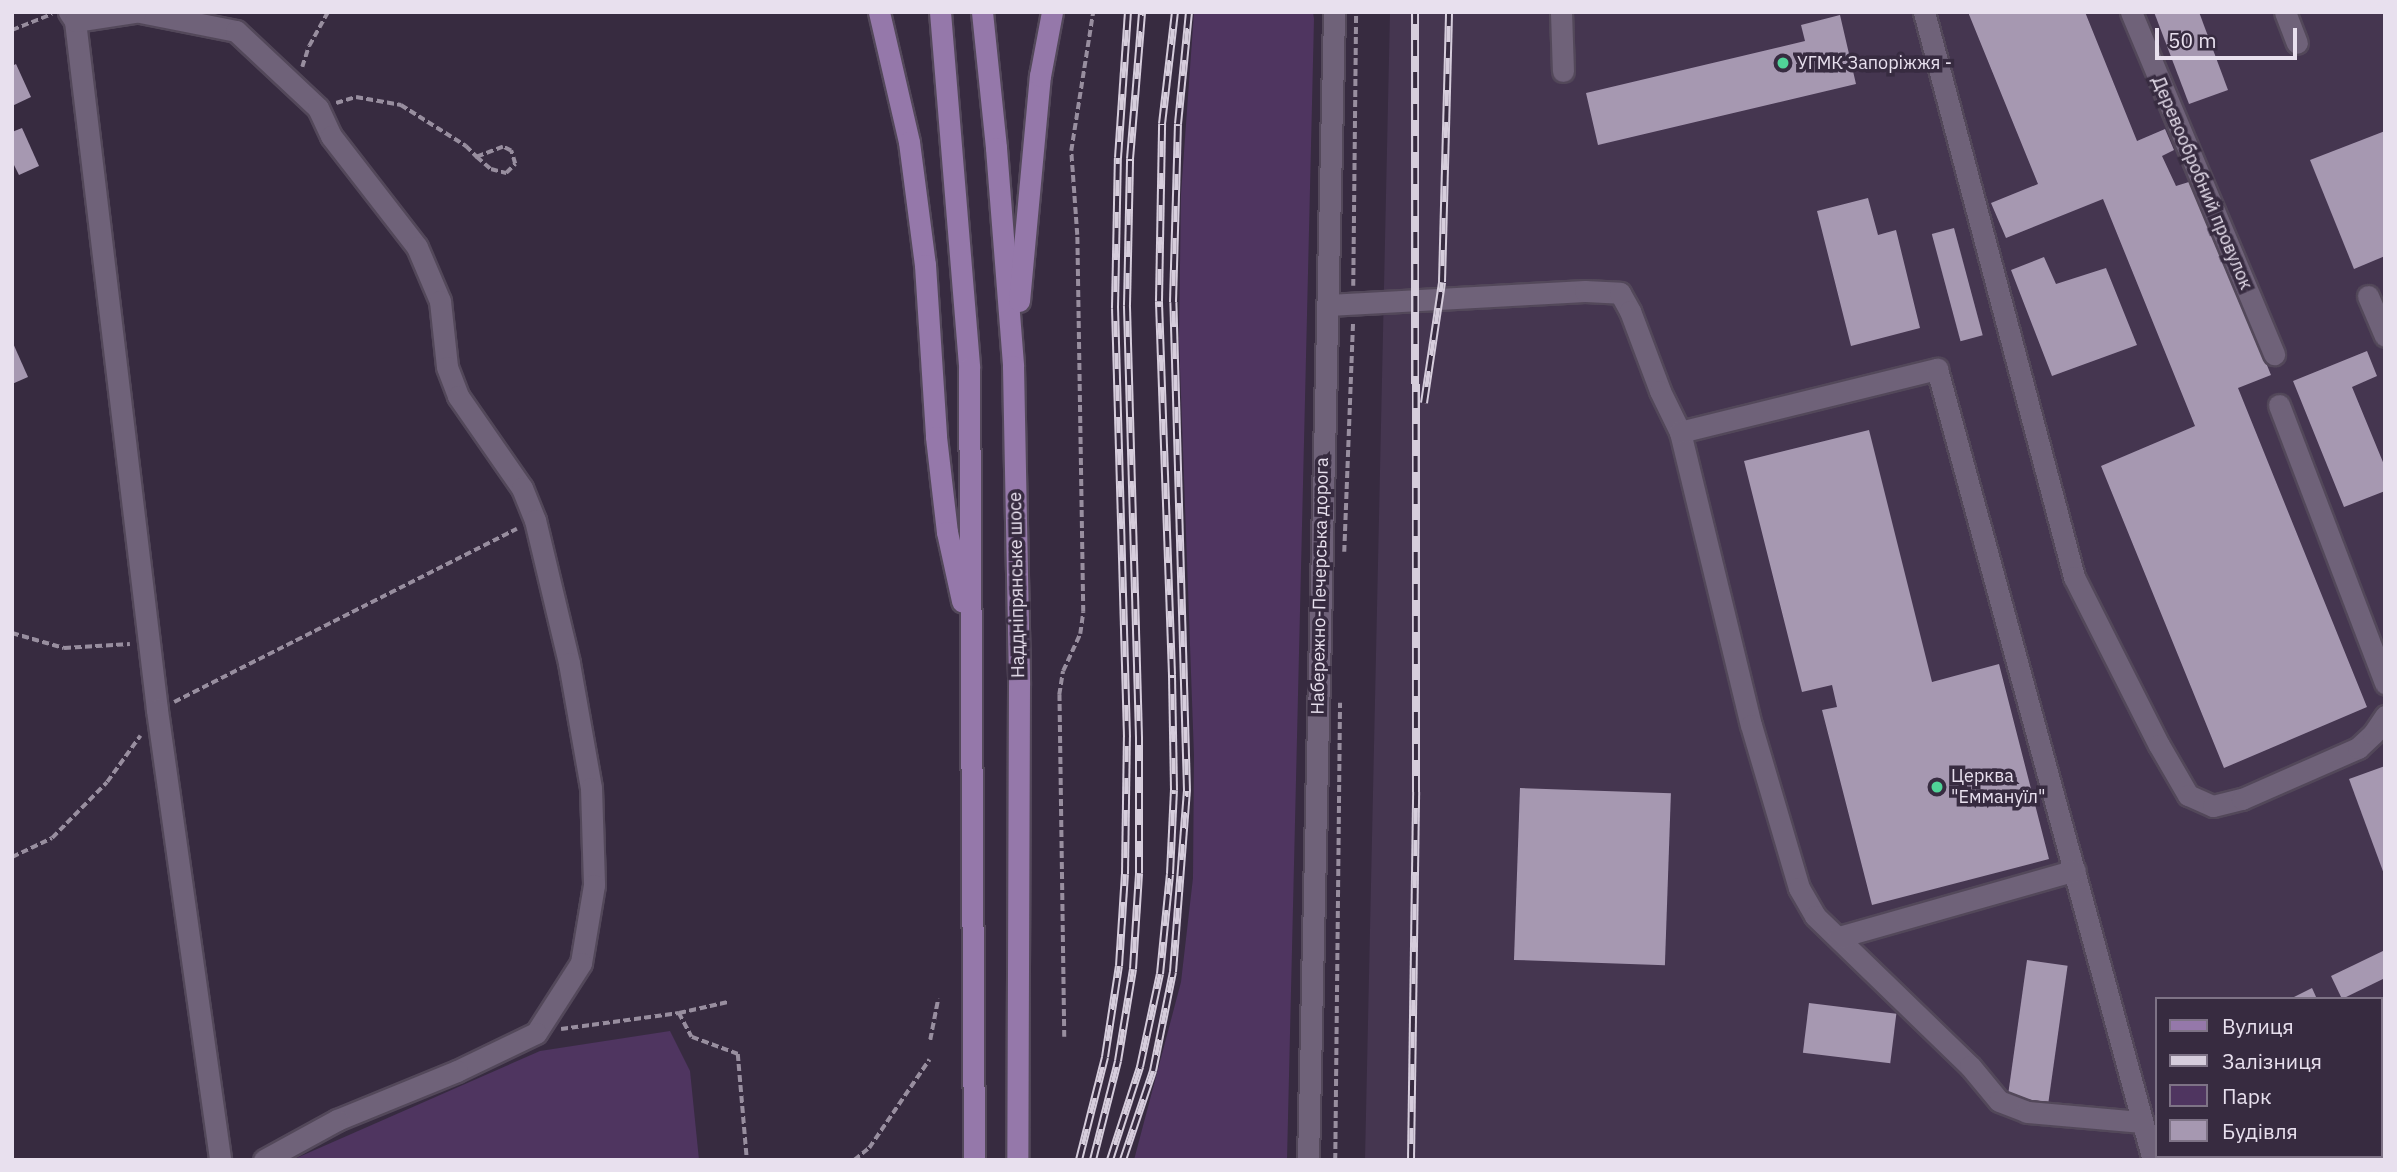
<!DOCTYPE html>
<meta charset="utf-8">
<style>
body{margin:0}
#map{position:relative;width:2397px;height:1172px;overflow:hidden;background:#372b40;font-family:"IBM Plex Sans",sans-serif}
div>[style]{position:absolute}
[style*='--x']{left:calc(var(--x)*1px);top:calc(var(--y)*1px);width:calc(var(--w)*1px);rotate:calc(var(--a)*1deg)}
.built>*{inset:0;background:#453650}
.green>*{inset:0;background:#4f3560}
.building>*{inset:0;background:#a698b1;transform-origin:0 0}
.path>*{height:3.5px;margin-top:-1.75px;transform-origin:0;background:repeating-linear-gradient(90deg,#988e9f 0 7px,transparent 0 10.5px)}
.roads{filter:drop-shadow(2px 0 #53485a) drop-shadow(-2px 0 #53485a) drop-shadow(0 2px #53485a) drop-shadow(0 -2px #53485a)}
.minor>*{height:21px;margin:-10.5px;padding:0 10.5px;transform-origin:10.5px;border-radius:10.5px;background:#6f6279}
.major>*{height:21px;margin:-10.5px;padding:0 10.5px;transform-origin:10.5px;border-radius:10.5px;background:#9578aa}
.rail>*{height:8px;margin-top:-4px;transform-origin:0;background:repeating-linear-gradient(90deg,#372b40 0 16px,#d6cddc 0 32px);box-sizing:border-box;border-block:2px solid #d6cddc}
.dots>*{width:19px;height:19px;translate:-50% -50%;box-sizing:border-box;border:4px solid #372b40;border-radius:50%}
span{translate:-50% -50%;white-space:nowrap;text-align:center;line-height:1.15;-webkit-text-stroke:7px #372b40;paint-order:stroke}
.poi-label{font-size:18px;color:#e8e0ee}
.left{translate:0 -50%;text-align:left}
.street-label{font-size:18px;color:#e8e0ee}
.frame{position:absolute;inset:0;border:14px solid #e8e0ee;pointer-events:none}
.legend{position:absolute;left:2155px;top:997px;width:228px;height:161px;box-sizing:border-box;background:#372b40;border:2px solid #7e7386;margin:0;padding:9px 12px;list-style:none;font-size:21px;color:#e8e0ee}
.legend li{display:flex;align-items:center;gap:14px;height:35px}
.legend b{width:35px;border:2px solid #7e7386}
.scale{position:absolute;left:2155px;top:28px;width:142px;height:32px;box-sizing:border-box;border:4px solid #e8e0ee;border-top:0;padding-left:9px;font-size:21px;line-height:24px;white-space:nowrap;color:#e8e0ee;-webkit-text-stroke:5px #372b40;paint-order:stroke}
</style>
<div id="map">
<div class="built">
<i style="clip-path:polygon(evenodd,1390px 12px,2385px 12px,2385px 1160px,1365px 1160px,1390px 12px,2157px 999px,2381px 999px,2381px 1156px,2157px 1156px,2157px 999px)"></i>
</div>
<div class="green">
<i style="clip-path:polygon(1194px 12px,1313px 12px,1314px 19px,1287px 1160px,1134px 1160px,1181px 982px,1193px 878px,1194px 756px,1179px 339px,1181px 194px)"></i>
<i style="clip-path:polygon(670px 1031px,690px 1071px,699px 1160px,292px 1160px,540px 1051px)"></i>
</div>
<div class="building">
<i style="clip-path:polygon(1968px 12px,2085px 12px,2137px 141px,2165px 129px,2174px 150px,2162px 156px,2176px 186px,2192px 181px,2271px 375px,2238px 388px,2367px 707px,2224px 768px,2101px 466px,2195px 426px,2103px 199px,2006px 238px,1991px 203px,2038px 184px)"></i>
<i style="clip-path:polygon(2154px 12px,2199px 12px,2228px 90px,2189px 104px)"></i>
<i style="clip-path:polygon(1840px 15px,1856px 84px,1598px 145px,1586px 93px,1805px 41px,1801px 25px)"></i>
<i style="clip-path:polygon(16px 64px,31px 97px,12px 106px,12px 66px)"></i>
<i style="clip-path:polygon(22px 128px,39px 166px,19px 175px,12px 161px,12px 132px)"></i>
<i style="clip-path:polygon(2385px 131px,2385px 256px,2354px 269px,2310px 160px)"></i>
<i style="clip-path:polygon(1868px 198px,1878px 235px,1896px 230px,1920px 328px,1851px 346px,1817px 211px)"></i>
<i style="left:1954px;top:228px;width:111px;height:23px;rotate:75deg"></i>
<i style="clip-path:polygon(2044px 257px,2056px 284px,2106px 268px,2137px 345px,2052px 376px,2011px 270px)"></i>
<i style="clip-path:polygon(12px 341px,28px 377px,12px 384px)"></i>
<i style="clip-path:polygon(2367px 351px,2377px 376px,2352px 387px,2385px 467px,2385px 491px,2344px 507px,2293px 381px)"></i>
<i style="clip-path:polygon(1869px 430px,1932px 682px,1999px 664px,2049px 859px,1872px 905px,1822px 710px,1837px 707px,1832px 685px,1802px 692px,1744px 461px)"></i>
<i style="clip-path:polygon(2385px 766px,2385px 874px,2384px 874px,2349px 779px)"></i>
<i style="left:1520px;top:788px;width:151px;height:172px;rotate:2deg"></i>
<i style="clip-path:polygon(2385px 950px,2385px 978px,2342px 999px,2331px 976px)"></i>
<i style="left:2027px;top:960px;width:41px;height:138px;rotate:8deg"></i>
<i style="clip-path:polygon(2312px 988px,2317px 999px,2290px 999px)"></i>
<i style="left:1809px;top:1003px;width:88px;height:50px;rotate:7deg"></i>
<i style="left:2287px;top:1156px;width:41px;height:4px"></i>
</div>
<div class="path">
<i style="--x:12;--y:30;--w:43;--a:-21.8"></i>
<i style="--x:302;--y:67;--w:22;--a:-72"></i>
<i style="--x:309;--y:46;--w:39;--a:-61"></i>
<i style="--x:336;--y:103;--w:21;--a:-17"></i>
<i style="--x:356;--y:97;--w:46;--a:10.1"></i>
<i style="--x:401;--y:105;--w:77;--a:32.2"></i>
<i style="--x:466;--y:146;--w:16;--a:45"></i>
<i style="--x:477;--y:157;--w:18;--a:41"></i>
<i style="--x:491;--y:169;--w:16;--a:15"></i>
<i style="--x:506;--y:173;--w:13;--a:-45"></i>
<i style="--x:515;--y:164;--w:14;--a:-107"></i>
<i style="--x:511;--y:151;--w:9;--a:-153"></i>
<i style="--x:503;--y:147;--w:28;--a:159"></i>
<i style="--x:1353;--y:286;--w:274;--a:-89.4"></i>
<i style="--x:1344;--y:552;--w:230;--a:-87.8"></i>
<i style="--x:12;--y:633;--w:54;--a:16.1"></i>
<i style="--x:64;--y:648;--w:66;--a:-3.5"></i>
<i style="--x:174;--y:702;--w:384;--a:-26.8"></i>
<i style="--x:12;--y:857;--w:44;--a:-25.4"></i>
<i style="--x:52;--y:838;--w:78;--a:-45.5"></i>
<i style="--x:107;--y:782;--w:57;--a:-54.3"></i>
<i style="--x:679;--y:1013;--w:27;--a:62"></i>
<i style="--x:692;--y:1037;--w:49;--a:20.3"></i>
<i style="--x:738;--y:1054;--w:106;--a:85.1"></i>
<i style="--x:561;--y:1029;--w:119;--a:-7.7"></i>
<i style="--x:679;--y:1013;--w:50;--a:-12.7"></i>
<i style="--x:1064;--y:1037;--w:342;--a:-90.8"></i>
<i style="--x:1059;--y:695;--w:24;--a:-81"></i>
<i style="--x:1063;--y:671;--w:41;--a:-65.3"></i>
<i style="--x:1080;--y:634;--w:22;--a:-82"></i>
<i style="--x:1083;--y:612;--w:377;--a:-90.9"></i>
<i style="--x:1077;--y:235;--w:84;--a:-94.1"></i>
<i style="--x:1071;--y:151;--w:141;--a:-81"></i>
<i style="--x:930;--y:1040;--w:42;--a:-79"></i>
<i style="--x:854;--y:1160;--w:19;--a:-39"></i>
<i style="--x:869;--y:1148;--w:107;--a:-55.7"></i>
<i style="--x:1335;--y:1160;--w:457;--a:-89.4"></i>
</div>
<div class="roads">
<div class="minor">
<i style="--x:69;--y:12;--w:11;--a:56"></i>
<i style="--x:75;--y:21;--w:694;--a:83.21"></i>
<i style="--x:157;--y:710;--w:454;--a:82"></i>
<i style="--x:140;--y:12;--w:98;--a:11.2"></i>
<i style="--x:236;--y:31;--w:112;--a:43.2"></i>
<i style="--x:318;--y:108;--w:31;--a:65"></i>
<i style="--x:331;--y:136;--w:140;--a:52.2"></i>
<i style="--x:417;--y:247;--w:59;--a:66.9"></i>
<i style="--x:440;--y:301;--w:66;--a:83.9"></i>
<i style="--x:447;--y:367;--w:31;--a:69"></i>
<i style="--x:458;--y:396;--w:112;--a:55.2"></i>
<i style="--x:522;--y:488;--w:35;--a:68"></i>
<i style="--x:535;--y:520;--w:147;--a:76.6"></i>
<i style="--x:569;--y:663;--w:127;--a:80"></i>
<i style="--x:591;--y:788;--w:97;--a:88.2"></i>
<i style="--x:594;--y:885;--w:79;--a:99.5"></i>
<i style="--x:581;--y:963;--w:83;--a:122.7"></i>
<i style="--x:536;--y:1033;--w:88;--a:154.3"></i>
<i style="--x:457;--y:1071;--w:130;--a:157.8"></i>
<i style="--x:337;--y:1120;--w:83;--a:151.3"></i>
<i style="--x:1561;--y:12;--w:59;--a:88.1"></i>
<i style="--x:1924;--y:12;--w:585;--a:75.13"></i>
<i style="--x:2074;--y:577;--w:188;--a:63.2"></i>
<i style="--x:2159;--y:745;--w:58;--a:59.9"></i>
<i style="--x:2188;--y:795;--w:27;--a:24"></i>
<i style="--x:2213;--y:806;--w:30;--a:-14"></i>
<i style="--x:2242;--y:799;--w:127;--a:-23.7"></i>
<i style="--x:2358;--y:748;--w:21;--a:-43"></i>
<i style="--x:2373;--y:734;--w:22;--a:-56"></i>
<i style="--x:2131;--y:12;--w:371;--a:67.3"></i>
<i style="--x:2285;--y:12;--w:33;--a:69"></i>
<i style="--x:75;--y:21;--w:61;--a:-8.5"></i>
<i style="--x:2368;--y:296;--w:43;--a:67"></i>
<i style="--x:1328;--y:305;--w:257;--a:-3.1"></i>
<i style="--x:1585;--y:291;--w:35;--a:3"></i>
<i style="--x:1620;--y:293;--w:21;--a:61"></i>
<i style="--x:1630;--y:311;--w:85;--a:69.4"></i>
<i style="--x:1660;--y:391;--w:46;--a:64"></i>
<i style="--x:1680;--y:432;--w:301;--a:76.4"></i>
<i style="--x:1751;--y:725;--w:170;--a:73.6"></i>
<i style="--x:1799;--y:888;--w:32;--a:60"></i>
<i style="--x:1815;--y:916;--w:216;--a:44.1"></i>
<i style="--x:1970;--y:1066;--w:45;--a:50.4"></i>
<i style="--x:1999;--y:1101;--w:30;--a:21"></i>
<i style="--x:2027;--y:1112;--w:114;--a:5"></i>
<i style="--x:2279;--y:405;--w:298;--a:69.1"></i>
<i style="--x:1680;--y:432;--w:265;--a:-13.8"></i>
<i style="--x:1937;--y:369;--w:820;--a:74.73"></i>
<i style="--x:1839;--y:937;--w:245;--a:-15.8"></i>
<i style="--x:2351;--y:1156;--w:4;--a:76"></i>
<i style="--x:1308;--y:1160;--w:1148;--a:-88.7"></i>
</div>
<div class="major">
<i style="--x:879;--y:12;--w:133;--a:77"></i>
<i style="--x:909;--y:142;--w:124;--a:82.6"></i>
<i style="--x:925;--y:265;--w:172;--a:86.3"></i>
<i style="--x:936;--y:437;--w:96;--a:83.4"></i>
<i style="--x:947;--y:532;--w:71;--a:77.7"></i>
<i style="--x:940;--y:12;--w:357;--a:85.3"></i>
<i style="--x:969;--y:368;--w:792;--a:89.64"></i>
<i style="--x:982;--y:12;--w:137;--a:84.1"></i>
<i style="--x:996;--y:148;--w:219;--a:85.5"></i>
<i style="--x:1013;--y:366;--w:319;--a:88.9"></i>
<i style="--x:1019;--y:685;--w:475;--a:90.2"></i>
<i style="--x:1019;--y:301;--w:226;--a:-84.7"></i>
<i style="--x:1040;--y:76;--w:65;--a:-79.4"></i>
</div>
</div>
<div class="rail">
<i style="--x:1424;--y:403;--w:122;--a:-81.5"></i>
<i style="--x:1442;--y:282;--w:270;--a:-88.5"></i>
<i style="--x:1079;--y:1160;--w:106;--a:-75.8"></i>
<i style="--x:1105;--y:1057;--w:92;--a:-81.3"></i>
<i style="--x:1119;--y:966;--w:92;--a:-86.3"></i>
<i style="--x:1125;--y:874;--w:137;--a:-89.2"></i>
<i style="--x:1127;--y:737;--w:429;--a:-91.6"></i>
<i style="--x:1115;--y:308;--w:150;--a:-88.9"></i>
<i style="--x:1118;--y:158;--w:146;--a:-86.1"></i>
<i style="--x:1093;--y:1160;--w:102;--a:-75.8"></i>
<i style="--x:1118;--y:1061;--w:93;--a:-80.7"></i>
<i style="--x:1133;--y:969;--w:96;--a:-86.4"></i>
<i style="--x:1139;--y:873;--w:136;--a:-90"></i>
<i style="--x:1139;--y:737;--w:432;--a:-91.6"></i>
<i style="--x:1127;--y:305;--w:146;--a:-88.8"></i>
<i style="--x:1130;--y:159;--w:147;--a:-85.3"></i>
<i style="--x:1110;--y:1160;--w:98;--a:-72.1"></i>
<i style="--x:1140;--y:1067;--w:95;--a:-77.9"></i>
<i style="--x:1160;--y:974;--w:100;--a:-84.3"></i>
<i style="--x:1170;--y:874;--w:84;--a:-87.3"></i>
<i style="--x:1174;--y:790;--w:115;--a:-91"></i>
<i style="--x:1172;--y:675;--w:374;--a:-92"></i>
<i style="--x:1159;--y:301;--w:177;--a:-89"></i>
<i style="--x:1162;--y:124;--w:113;--a:-83.4"></i>
<i style="--x:1123;--y:1160;--w:94;--a:-71.4"></i>
<i style="--x:1153;--y:1071;--w:101;--a:-78.6"></i>
<i style="--x:1173;--y:972;--w:182;--a:-85.6"></i>
<i style="--x:1187;--y:791;--w:489;--a:-91.6"></i>
<i style="--x:1173;--y:302;--w:178;--a:-88.4"></i>
<i style="--x:1178;--y:124;--w:113;--a:-84.4"></i>
<i style="--x:1411;--y:1160;--w:368;--a:-89.2"></i>
<i style="--x:1416;--y:792;--w:780;--a:-90.07"></i>
</div>
<div class="dots">
<i style="left:1783px;top:63px;background:#50d398"></i>
<i style="left:1937px;top:787px;background:#50d398"></i>
</div>
<div class="poi-label">
<span class="left" style="left:1797px;top:63px">УГМК Запоріжжя -</span>
<span class="left" style="left:1951px;top:787px">Церква<br>"Еммануїл"</span>
</div>
<div class="street-label">
<span style="left:2202px;top:183px;rotate:67deg">Деревообробний провулок</span>
<span style="left:1017px;top:585px;rotate:-91deg">Наддніпрянське шосе</span>
<span style="left:1320px;top:586px;rotate:-89deg">Набережно-Печерська дорога</span>
</div>
<div class="frame"></div>
<ul class="legend">
<li><b style="height:9px;background:#9578aa"></b>Вулиця</li>
<li><b style="height:9px;background:#d6cddc"></b>Залізниця</li>
<li><b style="height:19px;background:#4f3560"></b>Парк</li>
<li><b style="height:19px;background:#a698b1"></b>Будівля</li>
</ul>
<div class="scale">50 m</div>
</div>
